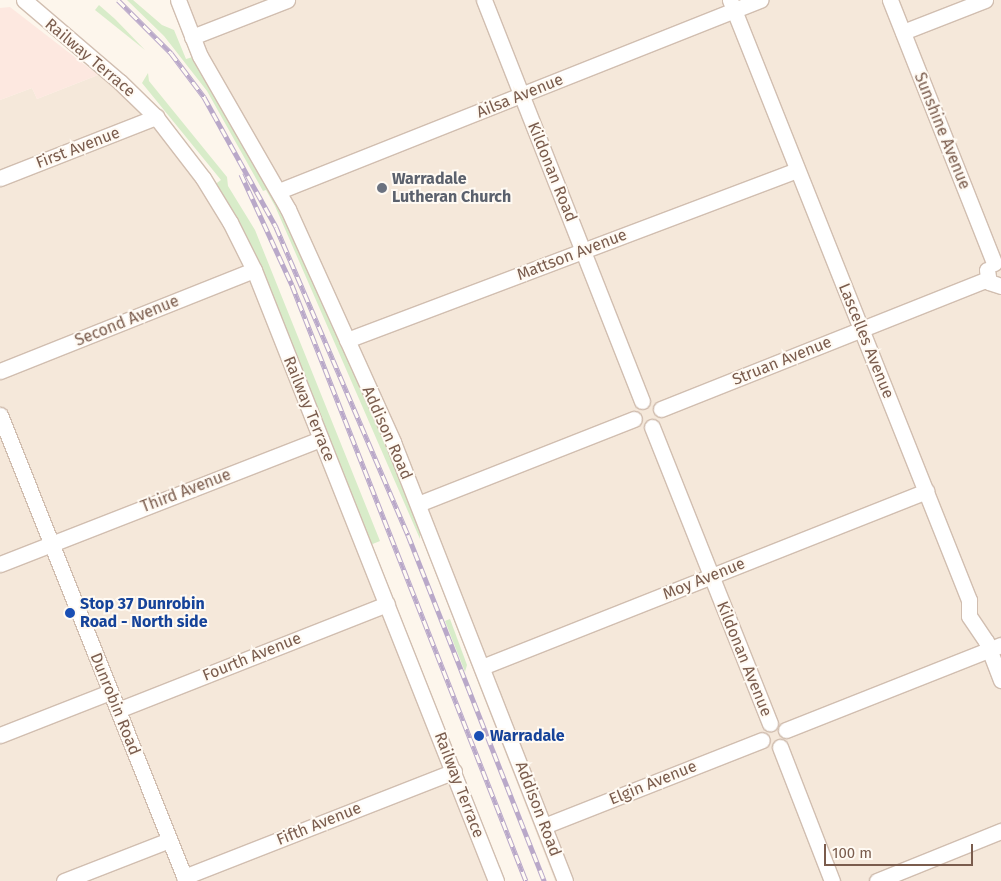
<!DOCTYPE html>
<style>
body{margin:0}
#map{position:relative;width:1001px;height:881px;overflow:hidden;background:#fdf6ec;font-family:"Fira Sans",sans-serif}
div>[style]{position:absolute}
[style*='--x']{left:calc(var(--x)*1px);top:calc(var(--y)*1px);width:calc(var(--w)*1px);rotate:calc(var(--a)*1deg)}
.residential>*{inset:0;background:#f5e8da}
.commercial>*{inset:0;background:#fde8e0}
.green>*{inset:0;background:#d8ecc9}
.roads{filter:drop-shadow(1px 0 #d1beb0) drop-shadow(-1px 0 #d1beb0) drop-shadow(0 1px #d1beb0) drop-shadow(0 -1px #d1beb0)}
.minor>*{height:15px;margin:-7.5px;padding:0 7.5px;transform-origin:7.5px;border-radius:7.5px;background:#fff}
.rail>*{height:5px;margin-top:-2.5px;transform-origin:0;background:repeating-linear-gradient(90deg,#fffaf3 0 9px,#b9a8c9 0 18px);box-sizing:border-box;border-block:1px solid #b9a8c9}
.dots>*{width:14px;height:14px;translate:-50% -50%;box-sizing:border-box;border:2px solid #fffaf3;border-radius:50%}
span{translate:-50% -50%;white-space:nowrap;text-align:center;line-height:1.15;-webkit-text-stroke:4px #fffaf3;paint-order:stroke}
.street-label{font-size:16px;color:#7a5c4d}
.worship-label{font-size:16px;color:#5b616d;font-weight:700}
.left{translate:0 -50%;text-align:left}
.transit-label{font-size:16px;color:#164399;font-weight:700}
.scale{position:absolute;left:824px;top:844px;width:149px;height:22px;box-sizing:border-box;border:2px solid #7a5c4d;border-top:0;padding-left:6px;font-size:15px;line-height:18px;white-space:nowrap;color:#7a5c4d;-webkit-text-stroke:4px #fffaf3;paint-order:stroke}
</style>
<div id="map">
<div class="residential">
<i style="clip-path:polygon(172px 0,1001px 0,1001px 881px,555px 881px,387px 448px,286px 220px,197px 67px)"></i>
<i style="clip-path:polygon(108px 64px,214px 185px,502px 881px,0 881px,0 100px,32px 88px,37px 99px,98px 75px)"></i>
</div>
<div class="commercial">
<i style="clip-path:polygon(10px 7px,98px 75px,37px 99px,32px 88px,0 100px,0 8px)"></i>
</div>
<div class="green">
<i style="clip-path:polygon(127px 0,133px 0,162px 25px,174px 30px,186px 59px,193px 57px,286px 220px,387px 448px,420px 531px,420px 539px,275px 206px,266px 190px,263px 191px,207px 91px,164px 36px)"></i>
<i style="clip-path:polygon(99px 5px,115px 19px,145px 50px,95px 10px)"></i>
<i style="clip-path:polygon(148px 73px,149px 81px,227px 177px,228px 186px,255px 230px,380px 541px,370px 545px,214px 185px,221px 180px,142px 83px)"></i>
<i style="clip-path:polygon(450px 619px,467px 665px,465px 672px,445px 621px)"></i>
</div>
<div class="roads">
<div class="minor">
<i style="--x:24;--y:0;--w:126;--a:40.5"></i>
<i style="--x:120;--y:82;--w:50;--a:44.2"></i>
<i style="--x:156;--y:117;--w:77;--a:52.4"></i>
<i style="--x:203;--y:178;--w:52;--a:58.5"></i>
<i style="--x:230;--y:222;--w:54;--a:63.4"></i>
<i style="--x:254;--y:270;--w:657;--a:68.39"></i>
<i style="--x:178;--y:0;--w:60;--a:68.6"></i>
<i style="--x:200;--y:56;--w:177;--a:60.1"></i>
<i style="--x:288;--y:209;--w:256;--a:65.7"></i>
<i style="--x:393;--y:442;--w:471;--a:68.6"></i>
<i style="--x:484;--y:0;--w:431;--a:68.5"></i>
<i style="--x:730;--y:0;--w:646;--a:68.28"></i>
<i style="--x:969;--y:600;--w:16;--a:90"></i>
<i style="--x:969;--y:616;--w:30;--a:56"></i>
<i style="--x:986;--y:641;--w:42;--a:69"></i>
<i style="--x:890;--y:0;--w:283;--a:68.4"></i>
<i style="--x:903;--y:32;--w:88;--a:-21.3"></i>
<i style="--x:192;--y:37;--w:102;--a:-21.3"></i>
<i style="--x:0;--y:178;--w:168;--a:-21.4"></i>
<i style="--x:279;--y:191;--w:518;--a:-21.66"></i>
<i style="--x:987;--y:270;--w:12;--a:81"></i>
<i style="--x:989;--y:282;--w:13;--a:18"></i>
<i style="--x:347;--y:340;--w:481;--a:-20.7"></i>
<i style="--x:0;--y:371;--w:273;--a:-21.7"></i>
<i style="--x:661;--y:409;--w:351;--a:-21.7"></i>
<i style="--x:0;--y:415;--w:502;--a:68.24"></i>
<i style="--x:652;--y:427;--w:319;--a:68.3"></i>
<i style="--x:418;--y:504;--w:232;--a:-21.5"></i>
<i style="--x:0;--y:564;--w:344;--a:-21.3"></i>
<i style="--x:482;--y:667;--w:478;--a:-21.6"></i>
<i style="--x:118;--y:710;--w:289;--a:-21.5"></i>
<i style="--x:786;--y:730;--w:231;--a:-21.6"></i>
<i style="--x:0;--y:735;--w:118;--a:-21.4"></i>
<i style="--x:780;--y:747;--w:144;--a:68.8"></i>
<i style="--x:544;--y:826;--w:234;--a:-21.5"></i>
<i style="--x:184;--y:877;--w:290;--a:-21.4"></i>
<i style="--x:64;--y:881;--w:113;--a:-21.3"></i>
<i style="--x:877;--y:881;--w:134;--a:-22"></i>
</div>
</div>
<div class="rail">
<i style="--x:118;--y:0;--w:75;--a:45"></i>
<i style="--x:171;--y:53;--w:55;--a:53.1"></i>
<i style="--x:204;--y:97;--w:149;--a:61"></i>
<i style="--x:276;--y:227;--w:335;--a:66.8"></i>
<i style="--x:408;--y:535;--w:372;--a:68.5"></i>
<i style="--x:241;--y:174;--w:122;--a:65.3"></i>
<i style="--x:292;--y:285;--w:640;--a:68.56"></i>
</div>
<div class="dots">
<i style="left:382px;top:188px;background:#6b7280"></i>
<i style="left:70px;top:613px;background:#1a4fb4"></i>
<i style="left:479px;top:736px;background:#1a4fb4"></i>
</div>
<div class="street-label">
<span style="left:90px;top:58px;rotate:40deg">Railway Terrace</span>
<span style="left:520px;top:96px;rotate:-22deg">Ailsa Avenue</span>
<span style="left:942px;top:131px;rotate:68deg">Sunshine Avenue</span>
<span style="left:78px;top:148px;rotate:-21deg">First Avenue</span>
<span style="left:552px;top:172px;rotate:68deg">Kildonan Road</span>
<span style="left:572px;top:255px;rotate:-21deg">Mattson Avenue</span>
<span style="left:127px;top:321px;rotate:-22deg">Second Avenue</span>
<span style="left:866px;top:341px;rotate:68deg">Lascelles Avenue</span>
<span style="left:782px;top:361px;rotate:-22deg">Struan Avenue</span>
<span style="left:309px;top:409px;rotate:68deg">Railway Terrace</span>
<span style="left:387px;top:433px;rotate:66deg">Addison Road</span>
<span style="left:186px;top:491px;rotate:-21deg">Third Avenue</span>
<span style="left:704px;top:579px;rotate:-22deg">Moy Avenue</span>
<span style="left:252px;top:657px;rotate:-22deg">Fourth Avenue</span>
<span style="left:744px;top:659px;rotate:68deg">Kildonan Avenue</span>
<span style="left:115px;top:704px;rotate:68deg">Dunrobin Road</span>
<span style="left:653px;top:783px;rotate:-22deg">Elgin Avenue</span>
<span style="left:459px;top:785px;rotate:69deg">Railway Terrace</span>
<span style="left:538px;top:809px;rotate:69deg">Addison Road</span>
<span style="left:319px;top:824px;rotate:-22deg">Fifth Avenue</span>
</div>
<div class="worship-label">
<span class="left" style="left:392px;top:188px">Warradale<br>Lutheran Church</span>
</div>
<div class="transit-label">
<span class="left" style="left:80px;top:613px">Stop 37 Dunrobin<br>Road - North side</span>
<span class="left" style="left:490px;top:736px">Warradale</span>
</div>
<div class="scale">100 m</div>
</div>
